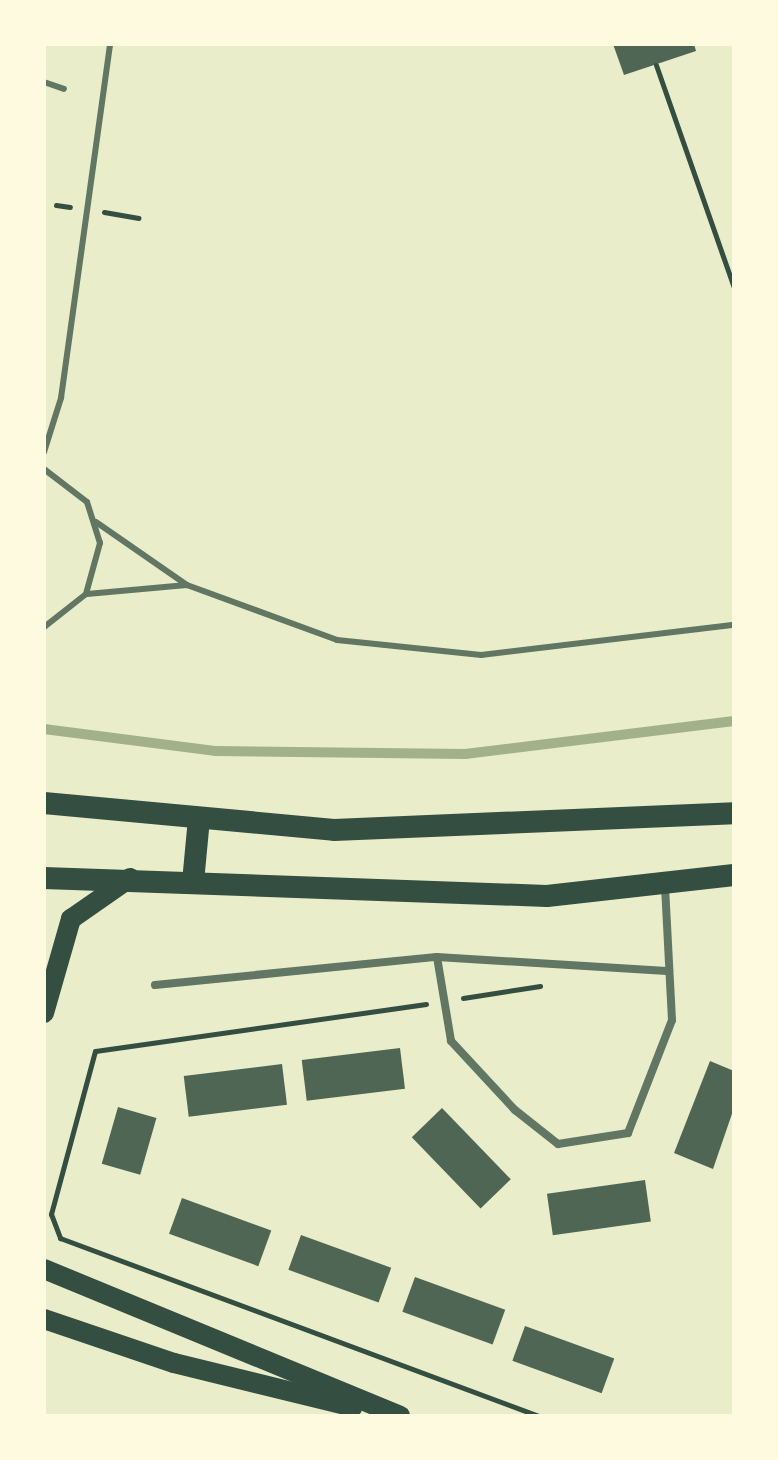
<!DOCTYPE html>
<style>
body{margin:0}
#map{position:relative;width:778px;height:1460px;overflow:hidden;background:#e9edc9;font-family:Manrope,sans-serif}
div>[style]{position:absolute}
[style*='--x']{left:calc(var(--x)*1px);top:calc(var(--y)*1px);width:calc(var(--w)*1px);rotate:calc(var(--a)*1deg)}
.stream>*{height:10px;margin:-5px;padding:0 5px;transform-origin:5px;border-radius:5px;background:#a3b18a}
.building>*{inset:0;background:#4f6655;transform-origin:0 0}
.path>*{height:5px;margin:-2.5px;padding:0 2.5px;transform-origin:2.5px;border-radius:2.5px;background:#344e41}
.service>*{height:6px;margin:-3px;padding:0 3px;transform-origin:3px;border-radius:3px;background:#617663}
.minor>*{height:8px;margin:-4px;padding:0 4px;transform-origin:4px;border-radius:4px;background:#617663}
.primary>*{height:20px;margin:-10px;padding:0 10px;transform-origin:10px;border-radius:10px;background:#344e41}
.trunk>*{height:22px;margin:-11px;padding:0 11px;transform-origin:11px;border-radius:11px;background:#344e41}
span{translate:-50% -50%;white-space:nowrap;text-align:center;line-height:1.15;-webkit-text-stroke:6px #fefae0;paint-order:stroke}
.frame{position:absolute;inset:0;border:46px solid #fefae0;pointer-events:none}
</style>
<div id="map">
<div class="stream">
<i style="--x:44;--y:729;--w:172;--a:7.3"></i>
<i style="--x:215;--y:751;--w:250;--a:0.7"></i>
<i style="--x:465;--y:754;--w:271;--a:-7"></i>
</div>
<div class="building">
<i style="clip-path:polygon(613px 44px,694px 44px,696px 51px,624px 75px)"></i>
<i style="left:400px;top:1048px;width:41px;height:99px;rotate:83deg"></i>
<i style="clip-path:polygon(710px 1061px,734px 1071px,734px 1108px,713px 1169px,674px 1153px)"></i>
<i style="left:282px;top:1064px;width:41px;height:99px;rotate:83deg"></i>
<i style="left:118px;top:1107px;width:40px;height:59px;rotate:16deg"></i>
<i style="left:442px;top:1108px;width:99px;height:42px;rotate:46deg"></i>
<i style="left:645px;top:1180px;width:42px;height:99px;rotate:82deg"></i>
<i style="left:182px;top:1198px;width:95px;height:38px;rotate:20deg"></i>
<i style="left:301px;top:1235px;width:96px;height:37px;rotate:20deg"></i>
<i style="left:415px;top:1277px;width:96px;height:37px;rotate:20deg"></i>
<i style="left:525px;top:1326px;width:95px;height:37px;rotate:20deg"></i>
</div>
<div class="path">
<i style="--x:656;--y:65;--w:236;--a:70.7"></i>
<i style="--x:56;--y:205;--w:14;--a:8"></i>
<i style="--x:104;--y:212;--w:35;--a:10"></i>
<i style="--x:463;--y:998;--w:78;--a:-8.9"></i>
<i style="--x:426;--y:1004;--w:334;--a:171.9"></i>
<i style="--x:95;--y:1051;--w:169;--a:105.1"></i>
<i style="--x:51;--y:1214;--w:26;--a:69"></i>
<i style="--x:60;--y:1238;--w:511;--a:20.39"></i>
</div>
<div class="service">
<i style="--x:44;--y:82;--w:21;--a:19"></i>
<i style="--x:44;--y:452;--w:57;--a:-72.5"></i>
<i style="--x:61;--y:398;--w:357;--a:-82.1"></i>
<i style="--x:44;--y:469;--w:54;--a:37.5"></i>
<i style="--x:87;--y:502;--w:43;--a:72.4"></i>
<i style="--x:100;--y:543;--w:53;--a:105.4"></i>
<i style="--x:86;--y:594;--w:53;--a:141.8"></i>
<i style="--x:96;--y:522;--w:111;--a:34.7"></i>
<i style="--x:187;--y:585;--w:160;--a:20.1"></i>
<i style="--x:337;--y:640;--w:145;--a:5.9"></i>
<i style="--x:481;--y:655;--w:255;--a:-6.8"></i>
<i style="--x:87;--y:594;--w:100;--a:-5.1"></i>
</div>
<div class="minor">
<i style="--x:437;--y:957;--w:85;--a:80.5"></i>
<i style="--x:451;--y:1041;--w:94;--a:47.2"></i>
<i style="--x:515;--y:1110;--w:55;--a:38.3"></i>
<i style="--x:558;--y:1144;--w:71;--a:-8.9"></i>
<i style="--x:628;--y:1133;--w:121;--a:-68.7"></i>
<i style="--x:672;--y:1020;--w:134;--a:-93"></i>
<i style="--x:155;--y:985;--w:283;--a:-5.7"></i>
<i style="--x:437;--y:957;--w:230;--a:3.5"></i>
</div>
<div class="primary">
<i style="--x:44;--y:1013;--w:98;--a:-74"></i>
<i style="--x:71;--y:919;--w:72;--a:-34.8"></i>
<i style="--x:44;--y:1269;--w:385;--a:22.4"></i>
<i style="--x:44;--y:1319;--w:137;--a:18.7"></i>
<i style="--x:174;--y:1363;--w:184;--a:13.8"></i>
</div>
<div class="trunk">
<i style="--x:44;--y:803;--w:291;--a:5.3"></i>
<i style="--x:334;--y:830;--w:400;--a:-2.4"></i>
<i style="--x:44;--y:878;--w:503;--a:2.05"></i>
<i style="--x:547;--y:896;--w:188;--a:-6.4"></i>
<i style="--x:193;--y:882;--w:63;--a:-84.6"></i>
</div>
<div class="frame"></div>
</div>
